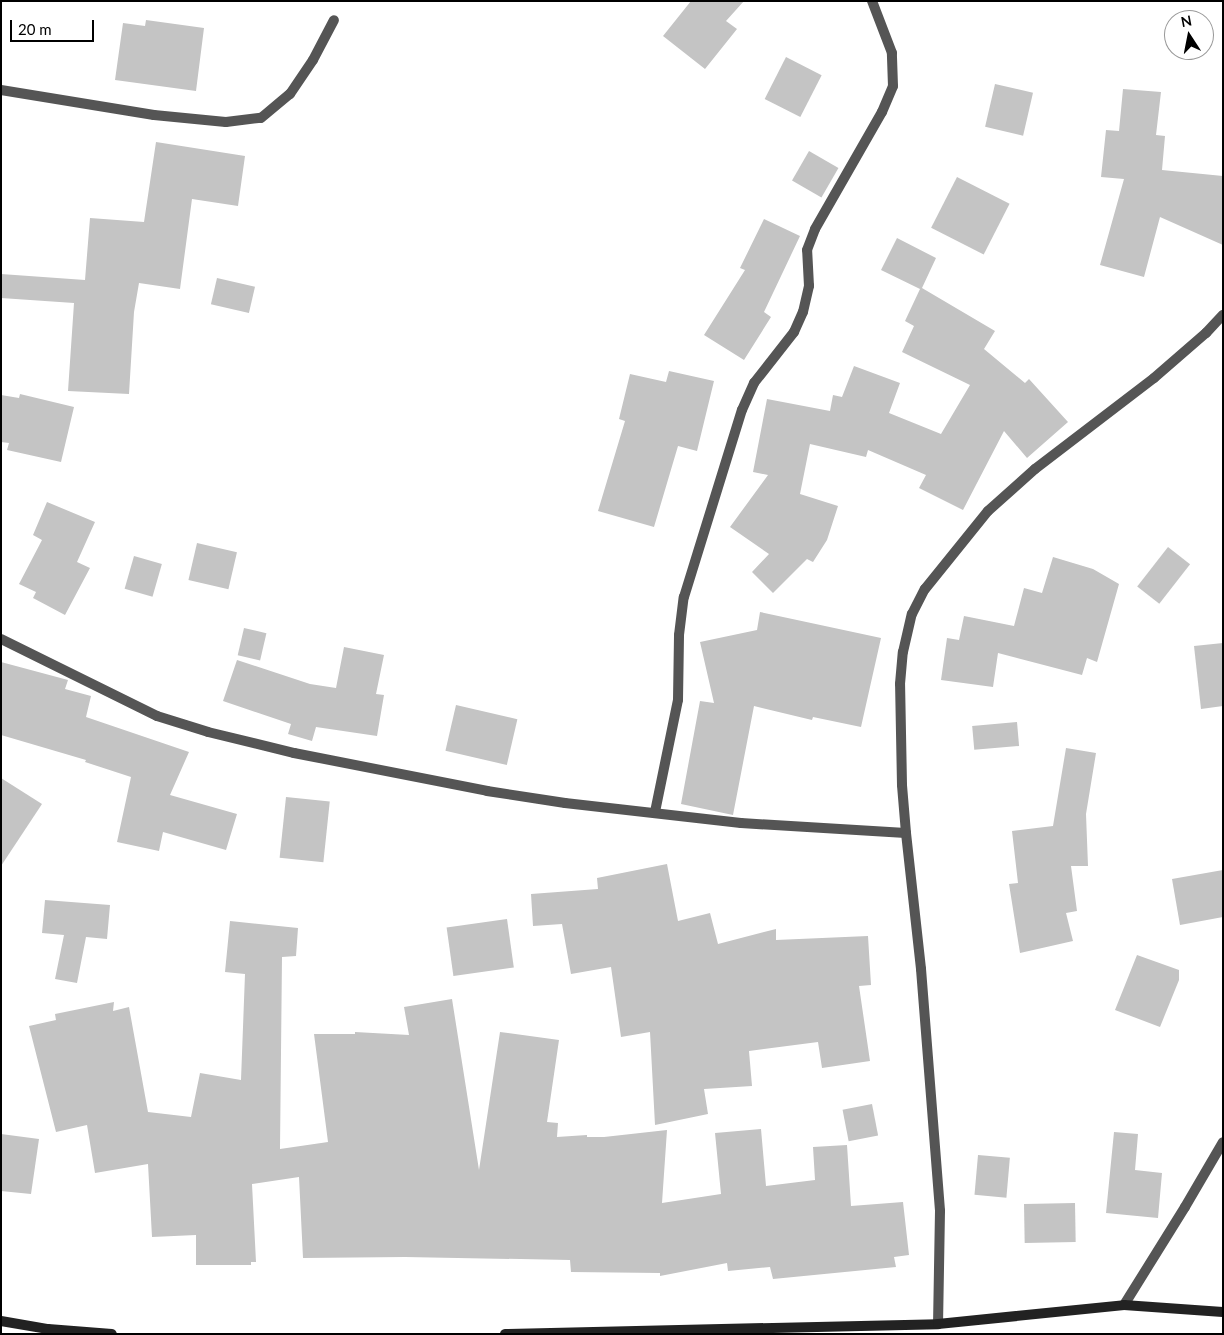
<!DOCTYPE html>
<style>
body{margin:0}
#map{position:relative;width:1224px;height:1335px;overflow:hidden;background:#fff;font-family:Lato,sans-serif}
div>[style]{position:absolute}
[style*='--x']{left:calc(var(--x)*1px);top:calc(var(--y)*1px);width:calc(var(--w)*1px);rotate:calc(var(--a)*1deg)}
.building>*{inset:0;background:#c4c4c4;transform-origin:0 0}
.street>*{height:10px;margin:-5px;padding:0 5px;transform-origin:5px;border-radius:5px;background:#555}
.secondary>*{height:10px;margin:-5px;padding:0 5px;transform-origin:5px;border-radius:5px;background:#222}
span{translate:-50% -50%;white-space:nowrap;text-align:center;line-height:1.15;-webkit-text-stroke:5px #fff;paint-order:stroke}
.frame{position:absolute;inset:0;border:2px solid #000;pointer-events:none}
.north{position:absolute;left:1164px;top:10px;width:50px;height:50px;box-sizing:border-box;background:#fff;border:1px solid #999;border-radius:50%;rotate:349deg;font-size:14px;font-weight:700;line-height:20px;text-align:center;color:#000}
.north::after{content:'';display:block;margin:auto;width:18px;height:22px;background:#000;clip-path:polygon(50% 0,100% 100%,50% 72%,0 100%)}
.scale{position:absolute;left:10px;top:20px;width:84px;height:22px;box-sizing:border-box;border:2px solid #000;border-top:0;padding-left:6px;font-size:15px;line-height:18px;white-space:nowrap;color:#000;-webkit-text-stroke:4px #fff;paint-order:stroke}
</style>
<div id="map">
<div class="building">
<i style="clip-path:polygon(691px 1px,744px 1px,726px 21px,737px 29px,705px 69px,663px 36px)"></i>
<i style="clip-path:polygon(146px 20px,204px 28px,196px 91px,115px 80px,123px 23px,145px 26px)"></i>
<i style="left:786px;top:57px;width:40px;height:47px;rotate:27deg"></i>
<i style="left:995px;top:84px;width:39px;height:44px;rotate:13deg"></i>
<i style="clip-path:polygon(1123px 89px,1161px 92px,1156px 135px,1165px 136px,1162px 170px,1223px 176px,1223px 245px,1160px 217px,1144px 277px,1100px 265px,1124px 179px,1101px 177px,1106px 130px,1119px 131px)"></i>
<i style="clip-path:polygon(156px 142px,245px 156px,238px 206px,192px 199px,180px 289px,139px 283px,134px 312px,129px 394px,68px 391px,74px 303px,1px 298px,1px 274px,85px 280px,90px 218px,144px 222px)"></i>
<i style="left:809px;top:151px;width:34px;height:34px;rotate:30deg"></i>
<i style="left:957px;top:177px;width:59px;height:57px;rotate:27deg"></i>
<i style="clip-path:polygon(764px 219px,800px 236px,764px 312px,771px 317px,744px 360px,704px 335px,745px 270px,740px 268px)"></i>
<i style="clip-path:polygon(897px 238px,936px 258px,922px 288px,995px 331px,984px 349px,1025px 383px,1029px 379px,1068px 422px,1027px 458px,1004px 431px,963px 510px,919px 488px,926px 475px,868px 450px,866px 457px,810px 444px,800px 494px,838px 506px,827px 540px,813px 562px,807px 559px,773px 593px,752px 572px,769px 554px,730px 527px,768px 475px,753px 472px,767px 399px,830px 411px,833px 395px,842px 397px,854px 366px,900px 383px,889px 413px,941px 434px,970px 385px,902px 352px,914px 326px,905px 321px,920px 289px,881px 270px)"></i>
<i style="left:217px;top:278px;width:39px;height:27px;rotate:13deg"></i>
<i style="clip-path:polygon(669px 371px,714px 381px,697px 451px,678px 446px,654px 527px,598px 511px,625px 421px,619px 419px,630px 374px,666px 382px)"></i>
<i style="clip-path:polygon(20px 394px,74px 407px,61px 462px,7px 450px,9px 443px,1px 442px,1px 395px,19px 398px)"></i>
<i style="clip-path:polygon(47px 502px,95px 522px,77px 562px,90px 568px,65px 615px,33px 598px,36px 592px,19px 584px,42px 540px,33px 535px)"></i>
<i style="left:197px;top:543px;width:41px;height:38px;rotate:13deg"></i>
<i style="left:1168px;top:547px;width:28px;height:50px;rotate:38deg"></i>
<i style="left:134px;top:556px;width:29px;height:34px;rotate:16deg"></i>
<i style="clip-path:polygon(1053px 557px,1093px 569px,1119px 584px,1097px 662px,1087px 658px,1082px 675px,998px 653px,993px 687px,941px 680px,947px 638px,959px 640px,964px 616px,1014px 626px,1024px 588px,1042px 593px)"></i>
<i style="clip-path:polygon(760px 612px,881px 638px,861px 727px,813px 717px,812px 720px,754px 706px,733px 815px,681px 804px,700px 701px,714px 703px,700px 642px,757px 630px)"></i>
<i style="left:244px;top:628px;width:23px;height:28px;rotate:13deg"></i>
<i style="clip-path:polygon(1223px 643px,1223px 706px,1201px 709px,1194px 646px)"></i>
<i style="clip-path:polygon(344px 647px,384px 655px,376px 694px,384px 695px,377px 736px,316px 727px,312px 741px,288px 734px,291px 724px,223px 701px,237px 660px,310px 684px,336px 688px)"></i>
<i style="clip-path:polygon(1px 662px,68px 680px,65px 689px,91px 696px,86px 717px,189px 752px,170px 795px,237px 814px,226px 850px,163px 832px,159px 851px,117px 842px,131px 777px,85px 762px,86px 760px,1px 735px)"></i>
<i style="left:456px;top:705px;width:63px;height:47px;rotate:13deg"></i>
<i style="left:1017px;top:722px;width:24px;height:45px;rotate:85deg"></i>
<i style="clip-path:polygon(1066px 748px,1096px 753px,1086px 814px,1088px 866px,1071px 866px,1077px 911px,1066px 913px,1073px 941px,1020px 953px,1009px 884px,1018px 883px,1012px 831px,1053px 826px)"></i>
<i style="clip-path:polygon(1px 778px,42px 804px,1px 866px)"></i>
<i style="left:286px;top:797px;width:44px;height:61px;rotate:6deg"></i>
<i style="clip-path:polygon(667px 864px,678px 921px,710px 913px,718px 944px,776px 929px,776px 940px,868px 936px,871px 985px,859px 986px,870px 1061px,822px 1068px,818px 1042px,749px 1051px,752px 1086px,704px 1089px,708px 1114px,655px 1125px,650px 1032px,621px 1037px,611px 967px,571px 974px,562px 924px,533px 926px,531px 894px,598px 889px,597px 878px)"></i>
<i style="clip-path:polygon(1223px 870px,1223px 917px,1180px 925px,1172px 879px)"></i>
<i style="clip-path:polygon(45px 900px,110px 905px,107px 939px,86px 937px,77px 983px,55px 979px,64px 935px,42px 933px)"></i>
<i style="left:507px;top:919px;width:49px;height:61px;rotate:82deg"></i>
<i style="clip-path:polygon(230px 921px,298px 928px,296px 956px,282px 957px,280px 1149px,328px 1142px,314px 1034px,355px 1034px,355px 1032px,409px 1035px,404px 1007px,452px 999px,479px 1170px,500px 1032px,559px 1040px,547px 1122px,558px 1123px,557px 1137px,587px 1135px,587px 1137px,604px 1137px,667px 1130px,662px 1203px,721px 1194px,715px 1133px,761px 1129px,766px 1186px,815px 1180px,813px 1147px,847px 1145px,851px 1206px,903px 1202px,909px 1255px,894px 1257px,896px 1267px,773px 1279px,770px 1267px,728px 1271px,727px 1263px,660px 1276px,660px 1273px,571px 1272px,570px 1260px,405px 1257px,303px 1258px,299px 1177px,252px 1184px,256px 1262px,251px 1262px,251px 1265px,196px 1265px,196px 1235px,152px 1237px,148px 1164px,95px 1173px,87px 1125px,56px 1132px,29px 1026px,56px 1020px,55px 1014px,114px 1002px,113px 1011px,129px 1007px,148px 1112px,191px 1117px,200px 1073px,241px 1080px,245px 974px,225px 972px)"></i>
<i style="clip-path:polygon(1137px 955px,1179px 970px,1179px 980px,1160px 1027px,1115px 1010px)"></i>
<i style="left:872px;top:1104px;width:32px;height:30px;rotate:79deg"></i>
<i style="clip-path:polygon(1114px 1132px,1138px 1134px,1135px 1170px,1162px 1173px,1158px 1218px,1106px 1213px)"></i>
<i style="clip-path:polygon(1px 1134px,39px 1139px,31px 1194px,1px 1191px)"></i>
<i style="left:978px;top:1155px;width:32px;height:40px;rotate:5deg"></i>
<i style="left:1075px;top:1203px;width:39px;height:51px;rotate:89deg"></i>
</div>
<div class="street">
<i style="--x:1;--y:90;--w:155;--a:9.3"></i>
<i style="--x:154;--y:115;--w:72;--a:5.6"></i>
<i style="--x:226;--y:122;--w:35;--a:-7"></i>
<i style="--x:261;--y:118;--w:38;--a:-40"></i>
<i style="--x:290;--y:94;--w:41;--a:-55.9"></i>
<i style="--x:313;--y:60;--w:45;--a:-62.3"></i>
<i style="--x:1;--y:639;--w:174;--a:26.3"></i>
<i style="--x:157;--y:716;--w:53;--a:17.4"></i>
<i style="--x:208;--y:732;--w:89;--a:13.7"></i>
<i style="--x:294;--y:753;--w:197;--a:11.1"></i>
<i style="--x:487;--y:791;--w:79;--a:8.7"></i>
<i style="--x:565;--y:803;--w:177;--a:6.5"></i>
<i style="--x:741;--y:823;--w:165;--a:3.5"></i>
<i style="--x:906;--y:833;--w:137;--a:83.7"></i>
<i style="--x:921;--y:969;--w:243;--a:85.5"></i>
<i style="--x:940;--y:1211;--w:113;--a:91"></i>
<i style="--x:655;--y:812;--w:114;--a:-78.4"></i>
<i style="--x:678;--y:700;--w:65;--a:-89.1"></i>
<i style="--x:679;--y:635;--w:38;--a:-83"></i>
<i style="--x:684;--y:597;--w:196;--a:-72.8"></i>
<i style="--x:742;--y:410;--w:30;--a:-66"></i>
<i style="--x:754;--y:383;--w:65;--a:-51.9"></i>
<i style="--x:794;--y:332;--w:22;--a:-66"></i>
<i style="--x:803;--y:312;--w:27;--a:-77"></i>
<i style="--x:809;--y:286;--w:36;--a:-93"></i>
<i style="--x:807;--y:250;--w:22;--a:-69"></i>
<i style="--x:815;--y:229;--w:135;--a:-60.2"></i>
<i style="--x:882;--y:112;--w:28;--a:-67"></i>
<i style="--x:893;--y:86;--w:33;--a:-92"></i>
<i style="--x:892;--y:53;--w:56;--a:-111"></i>
<i style="--x:906;--y:833;--w:48;--a:-94.8"></i>
<i style="--x:902;--y:785;--w:101;--a:-91.1"></i>
<i style="--x:900;--y:684;--w:32;--a:-85"></i>
<i style="--x:903;--y:652;--w:39;--a:-77"></i>
<i style="--x:912;--y:614;--w:28;--a:-63"></i>
<i style="--x:925;--y:589;--w:100;--a:-51.1"></i>
<i style="--x:988;--y:511;--w:63;--a:-41.8"></i>
<i style="--x:1035;--y:469;--w:150;--a:-37.4"></i>
<i style="--x:1154;--y:378;--w:69;--a:-40.9"></i>
<i style="--x:1206;--y:333;--w:25;--a:-47"></i>
<i style="--x:1124;--y:1305;--w:115;--a:-58.1"></i>
<i style="--x:1185;--y:1207;--w:75;--a:-59.7"></i>
</div>
<div class="secondary">
<i style="--x:1;--y:1321;--w:48;--a:9.7"></i>
<i style="--x:48;--y:1329;--w:64;--a:4.5"></i>
<i style="--x:505;--y:1334;--w:433;--a:-1.3"></i>
<i style="--x:938;--y:1324;--w:187;--a:-5.8"></i>
<i style="--x:1124;--y:1305;--w:99;--a:4"></i>
</div>
<div class="frame"></div>
<div class="north">N</div>
<div class="scale">20 m</div>
</div>
